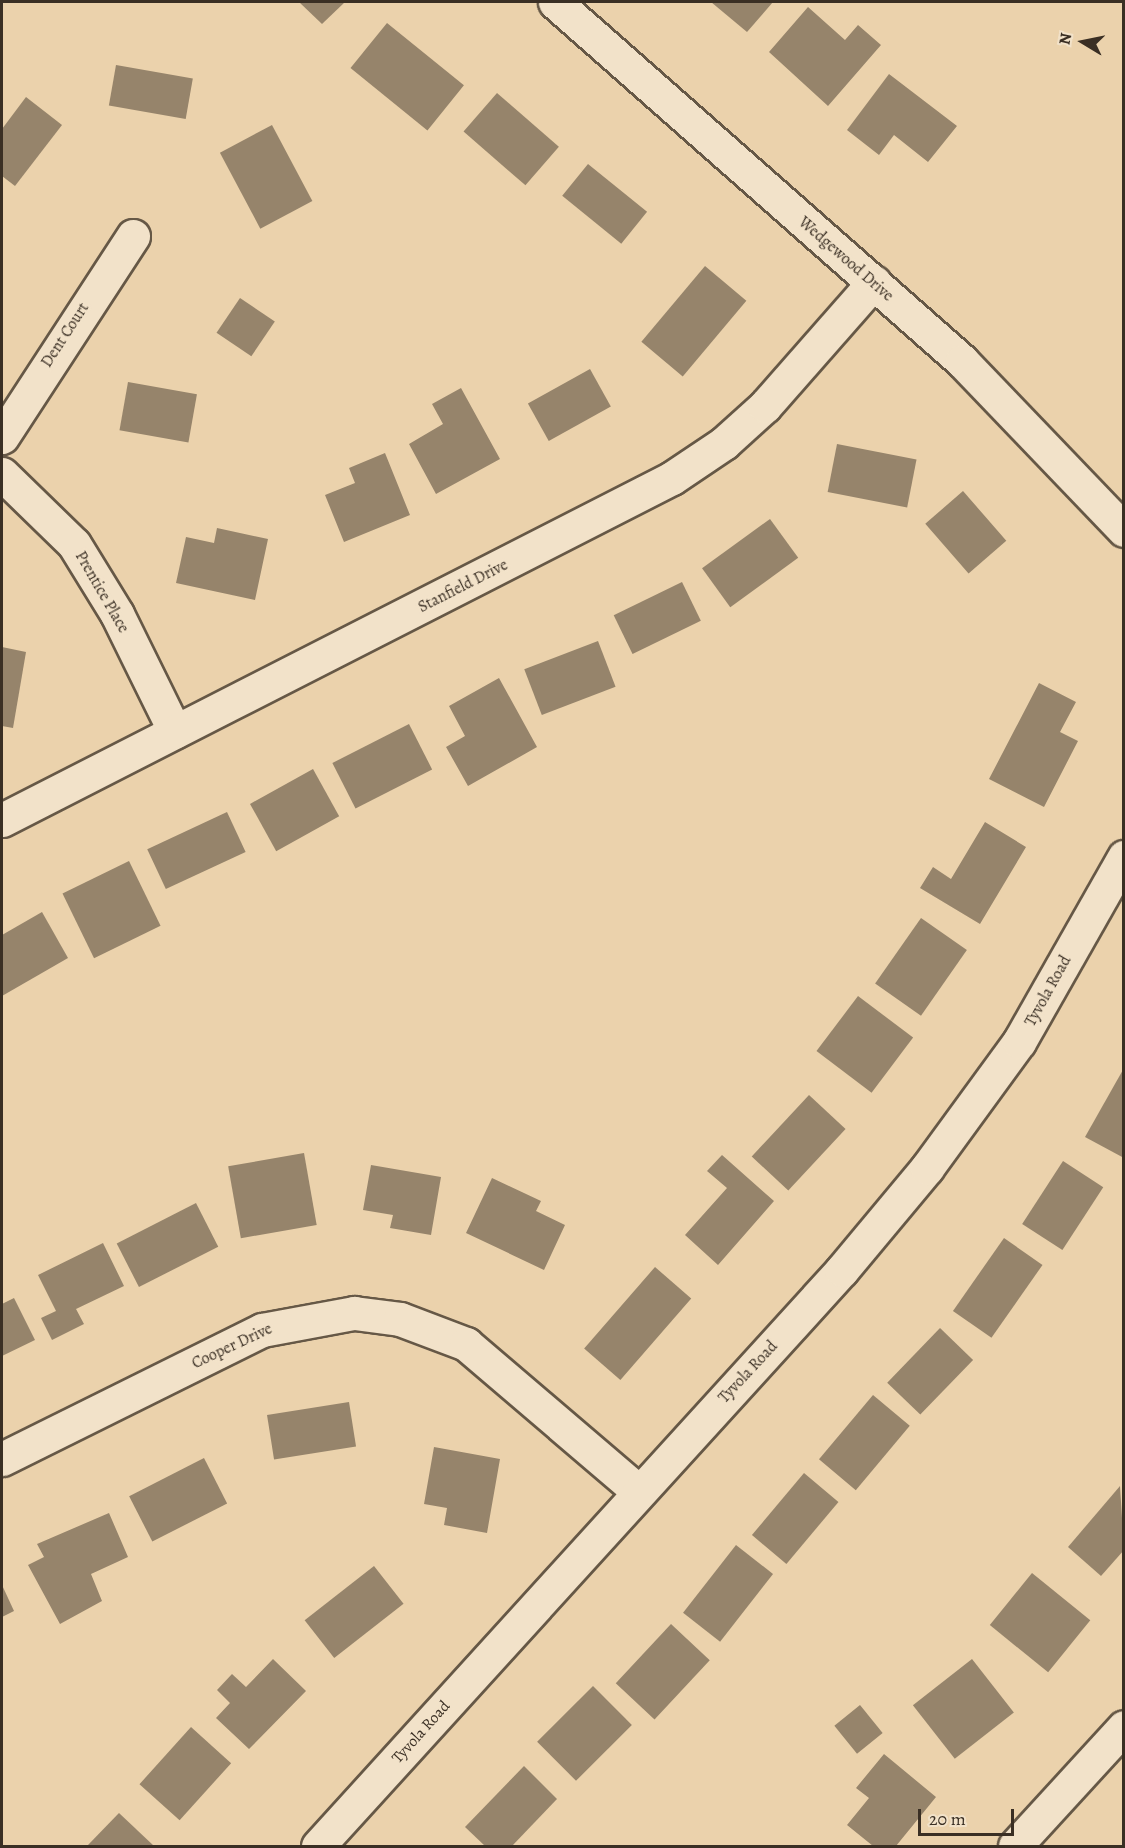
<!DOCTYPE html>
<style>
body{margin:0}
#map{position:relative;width:1125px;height:1848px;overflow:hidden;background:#ebd2ac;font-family:Alegreya,serif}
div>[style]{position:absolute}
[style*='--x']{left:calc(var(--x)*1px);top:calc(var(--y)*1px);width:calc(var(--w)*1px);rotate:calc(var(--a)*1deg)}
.building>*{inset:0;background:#96846b;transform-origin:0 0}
.roads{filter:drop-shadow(2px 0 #665846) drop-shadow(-2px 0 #665846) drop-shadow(0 2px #665846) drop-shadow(0 -2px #665846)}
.street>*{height:33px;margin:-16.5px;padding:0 16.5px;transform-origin:16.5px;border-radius:16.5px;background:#f2e2c9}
.secondary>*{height:33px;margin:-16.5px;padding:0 16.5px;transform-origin:16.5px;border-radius:16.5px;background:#f2e2c9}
span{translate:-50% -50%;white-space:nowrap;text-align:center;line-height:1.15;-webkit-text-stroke:5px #f2e2c9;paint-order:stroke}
.street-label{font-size:16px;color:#3a2f24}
.frame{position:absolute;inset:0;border:3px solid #3a2f24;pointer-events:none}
.north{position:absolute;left:1053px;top:12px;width:60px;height:60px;-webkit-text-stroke:4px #f2e2c9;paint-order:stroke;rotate:280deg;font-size:16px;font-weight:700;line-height:24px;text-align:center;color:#3a2f24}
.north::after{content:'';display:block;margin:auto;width:21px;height:27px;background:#3a2f24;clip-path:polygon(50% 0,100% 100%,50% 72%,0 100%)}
.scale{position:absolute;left:918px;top:1809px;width:96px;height:27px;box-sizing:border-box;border:3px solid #3a2f24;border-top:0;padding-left:8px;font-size:18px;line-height:21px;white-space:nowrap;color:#3a2f24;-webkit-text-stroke:4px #f2e2c9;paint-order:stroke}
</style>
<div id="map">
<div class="building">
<i style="clip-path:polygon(299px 2px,345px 2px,322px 24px)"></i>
<i style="clip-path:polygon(711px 2px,773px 2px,747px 32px)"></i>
<i style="clip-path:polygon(808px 7px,845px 40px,858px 25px,881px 45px,828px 106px,769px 52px)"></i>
<i style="left:387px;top:23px;width:99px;height:58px;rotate:39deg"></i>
<i style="left:116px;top:65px;width:78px;height:41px;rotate:10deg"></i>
<i style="clip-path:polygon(889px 74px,957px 126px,928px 162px,894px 135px,879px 155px,847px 130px)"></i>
<i style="left:497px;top:93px;width:82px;height:51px;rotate:41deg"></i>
<i style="clip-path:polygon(26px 97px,62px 125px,15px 186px,2px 176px,2px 129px)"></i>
<i style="left:272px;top:125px;width:86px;height:59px;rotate:62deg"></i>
<i style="left:588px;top:164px;width:76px;height:41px;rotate:39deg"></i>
<i style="left:705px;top:266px;width:54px;height:99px;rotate:40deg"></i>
<i style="left:240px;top:298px;width:42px;height:42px;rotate:34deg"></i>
<i style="left:590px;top:369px;width:43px;height:71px;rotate:61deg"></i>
<i style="left:128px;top:382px;width:70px;height:49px;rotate:10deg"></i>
<i style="clip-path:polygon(461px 388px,500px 459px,436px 494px,409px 444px,443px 424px,432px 404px)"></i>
<i style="left:837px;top:444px;width:81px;height:49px;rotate:11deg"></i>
<i style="clip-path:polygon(385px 453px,410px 515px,344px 542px,325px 495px,355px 483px,349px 468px)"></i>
<i style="left:963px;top:491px;width:66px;height:50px;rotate:49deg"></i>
<i style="left:770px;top:519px;width:48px;height:84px;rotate:54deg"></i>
<i style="clip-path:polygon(217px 528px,268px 539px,255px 600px,176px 583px,186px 537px,214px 543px)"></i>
<i style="left:682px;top:582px;width:43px;height:76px;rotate:64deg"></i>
<i style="left:598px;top:641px;width:49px;height:79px;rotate:69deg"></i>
<i style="clip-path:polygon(2px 647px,26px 652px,13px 728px,2px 726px)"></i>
<i style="clip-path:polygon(499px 678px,537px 747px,468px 786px,446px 747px,465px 736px,449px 706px)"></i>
<i style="clip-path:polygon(1039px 683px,1076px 702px,1060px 732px,1078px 741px,1044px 807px,989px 779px)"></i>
<i style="left:409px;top:724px;width:51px;height:86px;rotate:63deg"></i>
<i style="left:313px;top:769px;width:54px;height:72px;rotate:61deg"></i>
<i style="left:227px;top:812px;width:44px;height:88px;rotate:65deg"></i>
<i style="clip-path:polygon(985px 822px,1026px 847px,980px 924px,920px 888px,933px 867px,951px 879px)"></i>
<i style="left:129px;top:861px;width:72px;height:74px;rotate:64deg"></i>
<i style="clip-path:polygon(42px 912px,68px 958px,2px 996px,2px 935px)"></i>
<i style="left:921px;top:918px;width:56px;height:80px;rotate:35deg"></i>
<i style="left:858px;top:996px;width:69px;height:69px;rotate:37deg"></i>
<i style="clip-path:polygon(1124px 1068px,1124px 1158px,1085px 1137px)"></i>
<i style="left:809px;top:1095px;width:50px;height:84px;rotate:43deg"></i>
<i style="left:304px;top:1153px;width:73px;height:77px;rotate:80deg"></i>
<i style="clip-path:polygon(722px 1155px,774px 1201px,718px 1265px,685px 1235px,727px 1188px,707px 1171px)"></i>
<i style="left:1063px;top:1161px;width:48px;height:75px;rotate:33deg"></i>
<i style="clip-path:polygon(371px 1165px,441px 1177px,431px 1235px,390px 1228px,393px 1215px,363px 1210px)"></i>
<i style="clip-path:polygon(492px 1178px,541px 1201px,536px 1211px,565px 1225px,544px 1270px,466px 1233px)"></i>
<i style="left:196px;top:1203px;width:49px;height:89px;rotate:63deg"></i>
<i style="left:1004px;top:1238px;width:47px;height:89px;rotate:35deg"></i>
<i style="clip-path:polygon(103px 1243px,124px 1286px,76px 1309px,84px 1324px,52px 1340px,41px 1318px,56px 1311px,38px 1275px)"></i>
<i style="left:655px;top:1267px;width:48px;height:108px;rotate:41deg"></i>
<i style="clip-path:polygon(14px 1298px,35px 1340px,2px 1356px,2px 1304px)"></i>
<i style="left:940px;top:1328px;width:46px;height:76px;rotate:44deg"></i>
<i style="left:873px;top:1395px;width:48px;height:84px;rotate:40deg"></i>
<i style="left:349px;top:1402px;width:45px;height:83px;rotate:81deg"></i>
<i style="clip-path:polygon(434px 1447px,500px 1459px,487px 1533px,444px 1525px,447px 1508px,424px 1504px)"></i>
<i style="left:204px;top:1458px;width:51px;height:84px;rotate:63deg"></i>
<i style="left:804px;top:1473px;width:45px;height:81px;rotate:40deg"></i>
<i style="clip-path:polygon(1120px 1486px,1124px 1550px,1101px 1576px,1068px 1547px)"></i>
<i style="clip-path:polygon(109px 1513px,128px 1557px,91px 1574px,102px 1601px,60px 1624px,28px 1565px,44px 1557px,37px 1544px)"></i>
<i style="left:736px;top:1545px;width:47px;height:86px;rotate:38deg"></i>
<i style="left:374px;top:1566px;width:48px;height:88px;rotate:52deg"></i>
<i style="left:1032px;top:1573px;width:75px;height:67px;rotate:39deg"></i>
<i style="clip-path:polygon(2px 1585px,14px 1611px,2px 1617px)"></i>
<i style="left:671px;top:1624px;width:53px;height:81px;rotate:43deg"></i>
<i style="clip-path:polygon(273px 1659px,306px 1691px,249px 1749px,216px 1718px,230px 1703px,217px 1690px,232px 1674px,246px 1687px)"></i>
<i style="left:972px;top:1659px;width:68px;height:75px;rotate:52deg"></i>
<i style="left:593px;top:1686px;width:55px;height:79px;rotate:45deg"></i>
<i style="left:860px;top:1705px;width:36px;height:33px;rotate:51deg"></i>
<i style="left:191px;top:1727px;width:54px;height:77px;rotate:42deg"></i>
<i style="clip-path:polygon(884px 1754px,936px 1797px,896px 1846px,873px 1846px,847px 1825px,869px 1798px,856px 1788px)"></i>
<i style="clip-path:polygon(524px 1766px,557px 1799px,512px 1846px,485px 1846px,465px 1827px)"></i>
<i style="clip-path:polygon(119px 1813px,154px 1846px,87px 1846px)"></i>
</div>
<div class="roads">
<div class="street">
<i style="--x:555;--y:2;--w:543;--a:41.41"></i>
<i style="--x:962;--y:361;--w:234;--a:46.2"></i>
<i style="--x:2;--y:437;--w:240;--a:-56.9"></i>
<i style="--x:2;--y:474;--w:100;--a:44.2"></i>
<i style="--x:74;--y:544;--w:82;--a:58.4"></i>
<i style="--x:117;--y:614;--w:131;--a:63.8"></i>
<i style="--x:2;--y:820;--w:752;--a:-27.04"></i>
<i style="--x:672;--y:478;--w:63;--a:-33.9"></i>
<i style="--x:724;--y:443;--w:55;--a:-42.1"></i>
<i style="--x:765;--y:406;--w:165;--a:-48.7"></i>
<i style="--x:2;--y:1459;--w:290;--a:-26.4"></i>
<i style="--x:262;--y:1330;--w:94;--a:-10.5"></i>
<i style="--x:354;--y:1313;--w:46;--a:7.4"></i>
<i style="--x:400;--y:1319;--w:71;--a:20.7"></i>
<i style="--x:466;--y:1344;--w:226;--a:40.5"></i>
<i style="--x:1015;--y:1846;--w:161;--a:-47.5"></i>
</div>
<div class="secondary">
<i style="--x:318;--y:1846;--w:779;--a:-47.71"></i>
<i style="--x:842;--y:1270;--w:133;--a:-50.2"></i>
<i style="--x:927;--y:1168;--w:156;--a:-53.9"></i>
<i style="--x:1019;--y:1042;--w:213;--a:-60.4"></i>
</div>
</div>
<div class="street-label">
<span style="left:846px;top:259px;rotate:41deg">Wedgewood Drive</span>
<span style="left:65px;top:335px;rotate:-57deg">Dent Court</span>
<span style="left:463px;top:586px;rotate:-27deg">Stanfield Drive</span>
<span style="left:102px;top:592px;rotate:60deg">Prentice Place</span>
<span style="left:1048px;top:991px;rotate:-61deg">Tyvola Road</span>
<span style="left:232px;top:1346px;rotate:-25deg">Cooper Drive</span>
<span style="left:748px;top:1372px;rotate:-47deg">Tyvola Road</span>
<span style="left:421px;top:1732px;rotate:-48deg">Tyvola Road</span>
</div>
<div class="frame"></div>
<div class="north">N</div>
<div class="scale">20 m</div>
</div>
